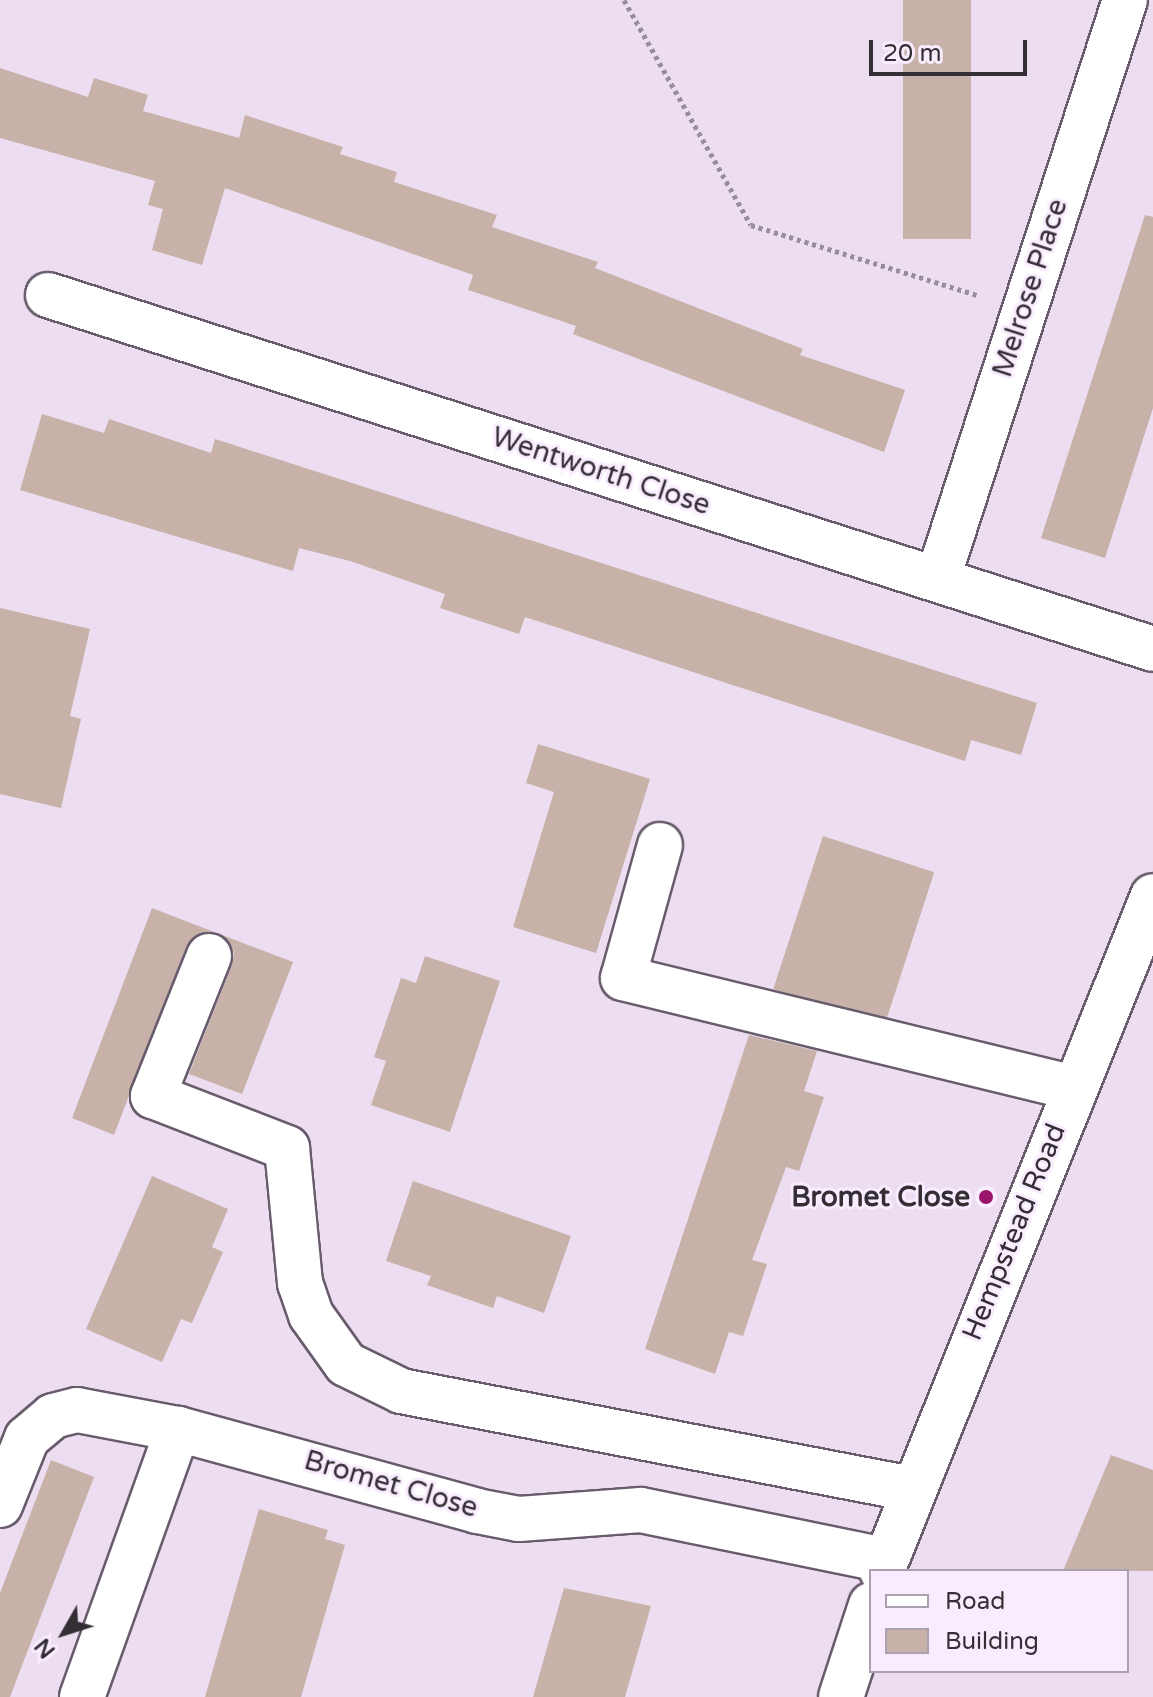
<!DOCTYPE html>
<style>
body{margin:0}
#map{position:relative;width:1153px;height:1697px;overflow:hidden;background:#ecdef0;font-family:"Varela Round",sans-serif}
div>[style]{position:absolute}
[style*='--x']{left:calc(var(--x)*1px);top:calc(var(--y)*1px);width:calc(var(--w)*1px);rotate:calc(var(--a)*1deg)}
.building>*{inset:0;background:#c7b1a9;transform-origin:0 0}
.path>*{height:5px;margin-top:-2.5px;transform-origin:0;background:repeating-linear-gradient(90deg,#988e9b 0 4px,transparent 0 8px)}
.roads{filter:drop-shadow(2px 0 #685c6c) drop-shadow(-2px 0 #685c6c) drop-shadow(0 2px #685c6c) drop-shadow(0 -2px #685c6c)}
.minor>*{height:44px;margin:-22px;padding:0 22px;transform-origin:22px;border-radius:22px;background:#fff}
.major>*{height:44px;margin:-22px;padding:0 22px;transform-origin:22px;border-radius:22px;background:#fff}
.dots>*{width:22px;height:22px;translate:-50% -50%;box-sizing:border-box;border:4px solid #f9ecfe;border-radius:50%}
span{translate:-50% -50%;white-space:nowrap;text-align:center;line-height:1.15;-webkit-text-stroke:6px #f9ecfe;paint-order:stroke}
.street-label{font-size:28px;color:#342e35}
.poi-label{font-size:28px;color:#342e35;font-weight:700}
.right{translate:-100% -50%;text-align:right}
.legend{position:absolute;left:869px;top:1569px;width:260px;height:104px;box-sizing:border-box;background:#f9ecfe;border:2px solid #aaa0ae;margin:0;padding:10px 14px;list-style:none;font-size:24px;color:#342e35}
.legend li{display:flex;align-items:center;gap:16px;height:40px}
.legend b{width:40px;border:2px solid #aaa0ae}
.north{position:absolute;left:24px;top:1593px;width:80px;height:80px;-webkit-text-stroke:6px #f9ecfe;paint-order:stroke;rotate:231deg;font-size:22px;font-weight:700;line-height:32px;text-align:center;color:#342e35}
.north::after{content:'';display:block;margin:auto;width:28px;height:36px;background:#342e35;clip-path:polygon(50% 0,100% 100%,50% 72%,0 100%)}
.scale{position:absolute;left:869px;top:40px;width:158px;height:36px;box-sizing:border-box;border:4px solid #342e35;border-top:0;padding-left:10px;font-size:24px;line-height:28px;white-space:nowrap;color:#342e35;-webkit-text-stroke:6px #f9ecfe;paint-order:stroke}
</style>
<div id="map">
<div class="building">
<i style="left:903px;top:0;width:68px;height:239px"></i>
<i style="clip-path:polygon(0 68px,88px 97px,94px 78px,148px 95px,143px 111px,239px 138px,245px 115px,343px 147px,340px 154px,397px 172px,394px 182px,497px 215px,492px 227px,598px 262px,595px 268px,803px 349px,800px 355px,905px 390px,884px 452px,573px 334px,576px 326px,468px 290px,473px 275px,225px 188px,202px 265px,152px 250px,163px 209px,148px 205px,155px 181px,0 138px)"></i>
<i style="clip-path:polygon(1145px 215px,1153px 217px,1153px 408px,1105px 558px,1041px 538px)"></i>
<i style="clip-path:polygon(42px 414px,104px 433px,109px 419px,211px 453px,215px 439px,1037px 703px,1021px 755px,971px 740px,965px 761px,525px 617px,519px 634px,440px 608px,445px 594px,350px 561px,299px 548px,293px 571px,20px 490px)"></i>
<i style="clip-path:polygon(0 608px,90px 629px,70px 716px,81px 719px,61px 808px,0 794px)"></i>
<i style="clip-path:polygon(538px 744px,650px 779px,596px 953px,513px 927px,554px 792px,526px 783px)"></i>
<i style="left:823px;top:836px;width:117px;height:161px;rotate:18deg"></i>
<i style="clip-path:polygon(152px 908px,214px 932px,194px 936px,186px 947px,114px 1135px,72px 1118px)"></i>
<i style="clip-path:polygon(222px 935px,293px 962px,242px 1094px,189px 1074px,232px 965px,234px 952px)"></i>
<i style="clip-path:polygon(425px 956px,500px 981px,450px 1132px,371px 1105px,386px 1061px,374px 1057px,401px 978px,416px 983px)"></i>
<i style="clip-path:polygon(749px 1035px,817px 1051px,804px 1091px,824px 1097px,799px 1171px,786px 1167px,752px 1260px,767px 1264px,743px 1336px,729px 1332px,715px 1374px,645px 1349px)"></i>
<i style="clip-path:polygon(152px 1176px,228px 1209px,212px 1247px,223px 1252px,192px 1323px,181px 1319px,162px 1362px,86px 1329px)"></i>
<i style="clip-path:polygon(413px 1181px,571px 1236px,544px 1313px,497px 1296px,493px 1308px,427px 1285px,431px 1276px,386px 1261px)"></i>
<i style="clip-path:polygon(1111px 1455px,1153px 1470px,1153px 1571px,1063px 1571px)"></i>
<i style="clip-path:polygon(51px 1460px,94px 1477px,10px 1697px,0 1697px,0 1593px)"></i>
<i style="clip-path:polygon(259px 1509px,328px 1530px,325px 1539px,345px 1545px,301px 1697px,205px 1697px)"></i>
<i style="clip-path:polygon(564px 1588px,651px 1606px,625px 1697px,533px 1697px)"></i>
</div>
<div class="path">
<i style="--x:624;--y:0;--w:258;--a:60.6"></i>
<i style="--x:751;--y:225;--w:237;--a:17.2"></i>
</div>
<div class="roads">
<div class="minor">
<i style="--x:48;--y:295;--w:1160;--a:17.76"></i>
<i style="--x:938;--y:578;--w:607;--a:-72.07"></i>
<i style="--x:660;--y:845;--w:138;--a:105.5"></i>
<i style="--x:623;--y:978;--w:463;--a:13.7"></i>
<i style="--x:209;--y:956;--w:151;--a:111.8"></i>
<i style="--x:153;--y:1096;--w:144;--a:21.2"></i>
<i style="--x:287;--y:1148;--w:136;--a:84.5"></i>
<i style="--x:300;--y:1283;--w:34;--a:71"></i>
<i style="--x:311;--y:1315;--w:60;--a:54.5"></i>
<i style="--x:346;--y:1364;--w:61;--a:26.1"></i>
<i style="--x:401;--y:1391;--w:520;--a:10.86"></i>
<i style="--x:0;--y:1505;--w:72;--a:-68.1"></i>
<i style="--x:27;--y:1438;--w:34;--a:-40"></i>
<i style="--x:53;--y:1416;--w:25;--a:-14"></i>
<i style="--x:77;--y:1410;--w:103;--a:10.7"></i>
<i style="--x:82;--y:1697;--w:285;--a:-70.3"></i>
<i style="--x:178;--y:1429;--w:310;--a:15.3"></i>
<i style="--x:477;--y:1511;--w:43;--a:10.8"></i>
<i style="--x:519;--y:1519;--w:122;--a:-4.2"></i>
<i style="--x:641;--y:1510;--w:249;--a:11.6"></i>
</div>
<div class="major">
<i style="--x:882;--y:1571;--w:727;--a:-68.13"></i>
<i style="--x:841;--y:1697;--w:97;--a:-71.9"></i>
</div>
</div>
<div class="dots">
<i style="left:986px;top:1197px;background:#98156b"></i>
</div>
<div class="street-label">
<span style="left:1030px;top:288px;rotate:-72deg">Melrose Place</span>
<span style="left:601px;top:471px;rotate:18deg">Wentworth Close</span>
<span style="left:1014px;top:1232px;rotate:-68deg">Hempstead Road</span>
<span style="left:391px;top:1484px;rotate:16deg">Bromet Close</span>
</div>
<div class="poi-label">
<span class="right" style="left:970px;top:1197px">Bromet Close</span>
</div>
<ul class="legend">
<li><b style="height:10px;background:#fff"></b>Road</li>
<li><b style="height:22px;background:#c7b1a9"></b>Building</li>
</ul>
<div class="north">N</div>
<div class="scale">20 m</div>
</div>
